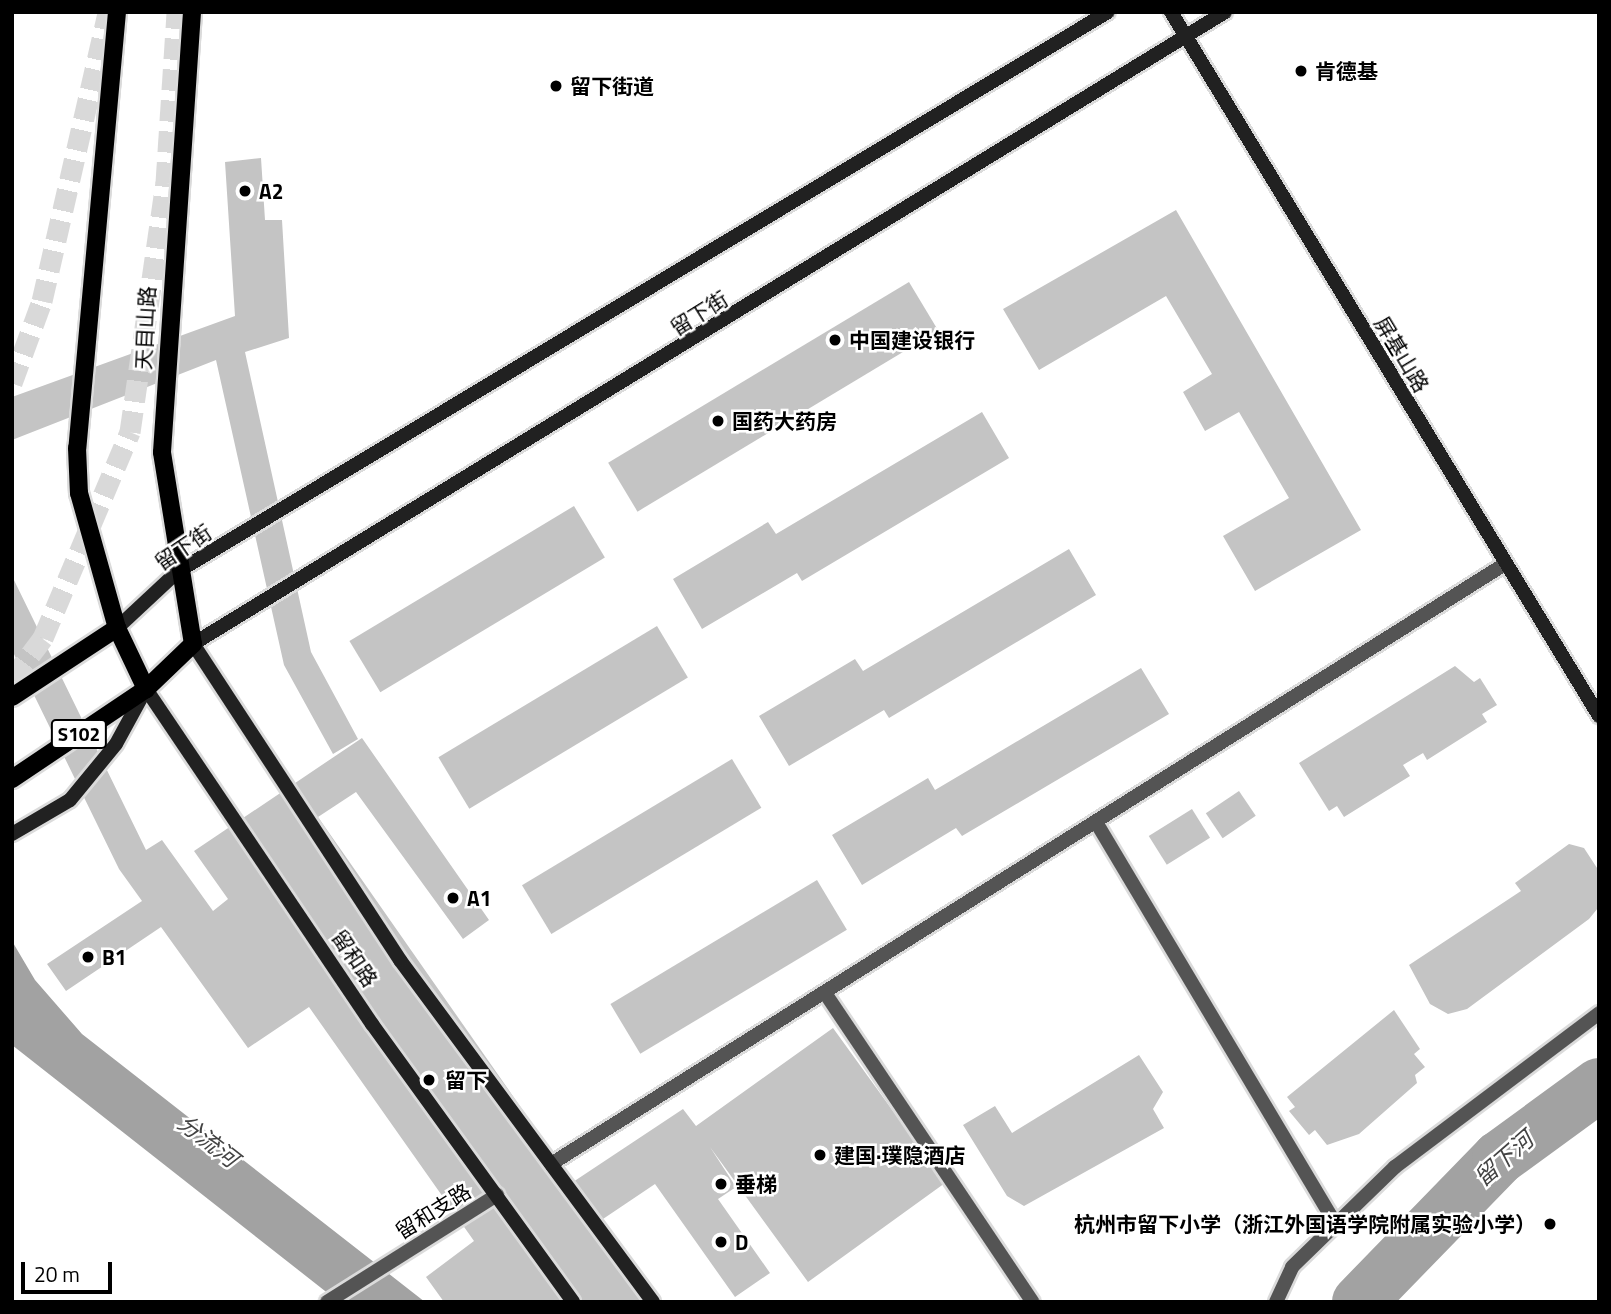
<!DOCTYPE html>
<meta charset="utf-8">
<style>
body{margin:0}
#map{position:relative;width:1611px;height:1314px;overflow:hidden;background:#fff;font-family:"Titillium Web","Noto Sans SC",sans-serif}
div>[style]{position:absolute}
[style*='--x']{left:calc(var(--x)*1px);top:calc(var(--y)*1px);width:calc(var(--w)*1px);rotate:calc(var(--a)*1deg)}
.water>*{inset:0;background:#a2a2a2}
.river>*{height:54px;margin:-27px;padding:0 27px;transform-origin:27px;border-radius:27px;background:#a2a2a2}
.building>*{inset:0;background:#c4c4c4;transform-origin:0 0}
.highway-tunnel>*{height:21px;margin-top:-10.5px;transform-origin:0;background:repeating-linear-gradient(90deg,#d9d9d9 0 21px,transparent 0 31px)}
.roads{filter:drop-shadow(2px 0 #dbdbdb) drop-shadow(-2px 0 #dbdbdb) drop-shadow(0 2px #dbdbdb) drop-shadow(0 -2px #dbdbdb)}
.street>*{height:14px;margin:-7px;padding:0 7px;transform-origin:7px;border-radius:7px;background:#545454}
.secondary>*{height:14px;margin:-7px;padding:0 7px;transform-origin:7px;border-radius:7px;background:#212121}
.primary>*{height:18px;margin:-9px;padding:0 9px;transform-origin:9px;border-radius:9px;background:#000}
.dots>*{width:19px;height:19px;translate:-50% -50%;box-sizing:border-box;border:4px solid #fff;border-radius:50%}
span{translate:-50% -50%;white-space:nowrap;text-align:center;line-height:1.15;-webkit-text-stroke:5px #fff;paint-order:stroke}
.shield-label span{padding:2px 5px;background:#fff;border:2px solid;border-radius:5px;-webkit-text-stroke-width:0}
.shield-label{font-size:19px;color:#000;font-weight:700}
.poi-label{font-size:21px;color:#000;font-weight:700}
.left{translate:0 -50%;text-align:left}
.right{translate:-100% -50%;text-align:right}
.street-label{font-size:21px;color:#000}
.water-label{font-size:23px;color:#434343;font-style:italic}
.frame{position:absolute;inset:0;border:14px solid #000;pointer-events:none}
.scale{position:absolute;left:21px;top:1262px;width:91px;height:32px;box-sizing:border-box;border:4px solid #000;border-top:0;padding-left:9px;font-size:21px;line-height:24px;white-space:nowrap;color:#000;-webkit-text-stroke:5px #fff;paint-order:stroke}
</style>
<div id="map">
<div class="water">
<i style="clip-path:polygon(12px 941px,35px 980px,82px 1034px,425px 1302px,339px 1302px,12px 1045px)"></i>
</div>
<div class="river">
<i style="--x:1359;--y:1302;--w:201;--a:-45.8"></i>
<i style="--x:1499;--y:1158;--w:124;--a:-36.1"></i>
</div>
<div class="building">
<i style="clip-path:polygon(261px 158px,265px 220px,282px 220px,289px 338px,245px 352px,311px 652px,358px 739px,333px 754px,284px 665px,216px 360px,12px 440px,12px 397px,235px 316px,225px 162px)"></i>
<i style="clip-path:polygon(1176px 210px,1361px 530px,1255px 591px,1223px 536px,1289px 498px,1239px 412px,1205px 431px,1183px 392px,1212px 374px,1166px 296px,1039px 370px,1003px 309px)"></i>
<i style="left:909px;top:282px;width:57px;height:351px;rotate:59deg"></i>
<i style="clip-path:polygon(982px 412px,1009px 458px,802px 581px,797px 573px,702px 629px,673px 579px,768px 522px,776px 534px)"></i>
<i style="left:574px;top:506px;width:60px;height:262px;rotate:59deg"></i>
<i style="clip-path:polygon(1069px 549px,1096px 595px,889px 718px,884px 710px,789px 766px,759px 716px,855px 659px,863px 671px)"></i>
<i style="clip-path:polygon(12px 576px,146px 850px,162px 840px,213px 911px,228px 899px,194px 851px,362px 738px,489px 920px,463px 939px,356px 792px,318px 817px,573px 1182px,683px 1109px,696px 1126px,833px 1028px,945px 1183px,808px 1282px,710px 1147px,736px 1187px,718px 1199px,770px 1273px,735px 1297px,655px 1184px,600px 1221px,657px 1302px,444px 1302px,426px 1277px,474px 1241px,309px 1007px,248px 1048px,161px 927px,66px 991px,47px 964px,142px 901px,119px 869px,12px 650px)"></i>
<i style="left:657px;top:626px;width:60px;height:255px;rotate:59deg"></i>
<i style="clip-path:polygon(1455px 666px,1474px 682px,1480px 678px,1497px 705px,1482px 714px,1487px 722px,1427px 760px,1423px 753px,1403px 765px,1410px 776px,1344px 817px,1337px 806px,1329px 811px,1299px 763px)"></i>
<i style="clip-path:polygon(1141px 668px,1169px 714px,962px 836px,956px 828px,862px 885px,832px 835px,928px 778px,935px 790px)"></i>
<i style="left:732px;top:759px;width:57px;height:245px;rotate:59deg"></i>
<i style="left:1239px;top:791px;width:30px;height:40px;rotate:56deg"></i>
<i style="left:1192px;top:809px;width:34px;height:51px;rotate:58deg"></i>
<i style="clip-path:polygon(1569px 844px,1584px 848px,1599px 871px,1598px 908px,1589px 919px,1467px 1009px,1448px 1014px,1430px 1004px,1409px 965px,1521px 891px,1515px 883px)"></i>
<i style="left:817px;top:880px;width:58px;height:241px;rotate:59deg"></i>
<i style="clip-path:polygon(1394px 1010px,1420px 1049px,1414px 1054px,1425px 1067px,1415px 1075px,1417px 1083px,1359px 1134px,1327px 1145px,1315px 1130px,1309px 1135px,1289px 1111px,1295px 1107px,1287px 1097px)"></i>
<i style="clip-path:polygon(1139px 1055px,1163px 1092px,1153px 1109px,1164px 1128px,1024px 1206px,1007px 1196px,963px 1125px,995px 1106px,1012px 1133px)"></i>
</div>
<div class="highway-tunnel">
<i style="--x:12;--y:383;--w:87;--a:-69.9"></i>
<i style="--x:42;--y:301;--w:296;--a:-77.1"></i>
<i style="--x:12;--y:679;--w:51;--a:-52.9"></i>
<i style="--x:43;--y:638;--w:224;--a:-67.1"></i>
<i style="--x:130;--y:432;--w:252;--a:-81.8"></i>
<i style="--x:166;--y:183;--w:171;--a:-86.3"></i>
</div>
<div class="roads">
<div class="street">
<i style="--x:1096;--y:822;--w:468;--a:59.2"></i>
<i style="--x:825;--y:993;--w:372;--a:56.1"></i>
<i style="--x:551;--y:1164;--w:1127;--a:-32.17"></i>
<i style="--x:327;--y:1302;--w:201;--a:-32.2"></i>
<i style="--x:1276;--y:1302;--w:38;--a:-65"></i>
<i style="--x:1292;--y:1267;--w:144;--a:-44.2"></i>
<i style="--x:1395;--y:1167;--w:256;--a:-37"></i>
</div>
<div class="secondary">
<i style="--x:1171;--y:12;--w:824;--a:58.7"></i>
<i style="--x:117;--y:628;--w:82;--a:-43"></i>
<i style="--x:177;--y:572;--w:1086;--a:-31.03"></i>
<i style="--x:12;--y:834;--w:67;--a:-30.4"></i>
<i style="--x:70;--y:800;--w:72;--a:-50.6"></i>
<i style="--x:116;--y:744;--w:63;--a:-61.4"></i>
<i style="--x:146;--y:689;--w:404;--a:56"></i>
<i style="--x:372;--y:1024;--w:343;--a:54.1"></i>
<i style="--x:653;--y:1302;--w:425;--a:-126.5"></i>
<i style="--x:400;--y:960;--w:378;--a:-123.2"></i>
<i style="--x:193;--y:644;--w:1210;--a:-31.48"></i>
</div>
<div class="primary">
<i style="--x:117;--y:12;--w:438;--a:95.2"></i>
<i style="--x:77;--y:448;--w:45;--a:87.5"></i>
<i style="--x:79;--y:493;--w:140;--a:74.3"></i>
<i style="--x:117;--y:628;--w:68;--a:64.6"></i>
<i style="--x:12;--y:697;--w:126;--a:-33.3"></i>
<i style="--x:12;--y:779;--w:161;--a:-33.9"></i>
<i style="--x:146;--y:689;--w:65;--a:-43.8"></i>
<i style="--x:193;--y:644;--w:194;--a:-99.2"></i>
<i style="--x:162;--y:452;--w:441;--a:-86.1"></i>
</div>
</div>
<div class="dots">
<i style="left:1301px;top:71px;background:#000"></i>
<i style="left:556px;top:86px;background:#000"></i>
<i style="left:245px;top:191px;background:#000"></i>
<i style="left:835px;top:340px;background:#000"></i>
<i style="left:718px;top:421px;background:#000"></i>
<i style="left:453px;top:898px;background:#000"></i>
<i style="left:88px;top:957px;background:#000"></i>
<i style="left:429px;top:1080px;background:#000"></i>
<i style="left:820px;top:1155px;background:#000"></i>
<i style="left:721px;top:1184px;background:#000"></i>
<i style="left:1550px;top:1224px;background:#000"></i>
<i style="left:721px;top:1242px;background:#000"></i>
</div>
<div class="shield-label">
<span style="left:79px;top:734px">S102</span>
</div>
<div class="poi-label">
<span class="left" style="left:1315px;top:71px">肯德基</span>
<span class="left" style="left:570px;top:86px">留下街道</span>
<span class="left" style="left:259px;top:191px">A2</span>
<span class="left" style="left:849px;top:340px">中国建设银行</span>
<span class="left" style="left:732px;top:421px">国药大药房</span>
<span class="left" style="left:467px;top:898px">A1</span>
<span class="left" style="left:102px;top:957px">B1</span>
<span class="left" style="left:445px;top:1080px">留下</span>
<span class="left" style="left:834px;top:1155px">建国·璞隐酒店</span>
<span class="left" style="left:735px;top:1184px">垂梯</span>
<span class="right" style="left:1536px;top:1224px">杭州市留下小学（浙江外国语学院附属实验小学）</span>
<span class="left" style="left:735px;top:1242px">D</span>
</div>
<div class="street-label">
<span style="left:699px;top:313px;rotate:-32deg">留下街</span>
<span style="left:145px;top:328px;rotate:-87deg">天目山路</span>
<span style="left:1402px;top:354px;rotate:59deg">屏基山路</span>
<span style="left:183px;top:547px;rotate:-34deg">留下街</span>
<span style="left:355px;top:958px;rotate:56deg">留和路</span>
<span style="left:433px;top:1211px;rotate:-32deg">留和支路</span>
</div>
<div class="water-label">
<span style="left:208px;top:1141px;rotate:38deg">分流河</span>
<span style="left:1504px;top:1159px;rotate:-41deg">留下河</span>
</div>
<div class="frame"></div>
<div class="scale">20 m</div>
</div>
